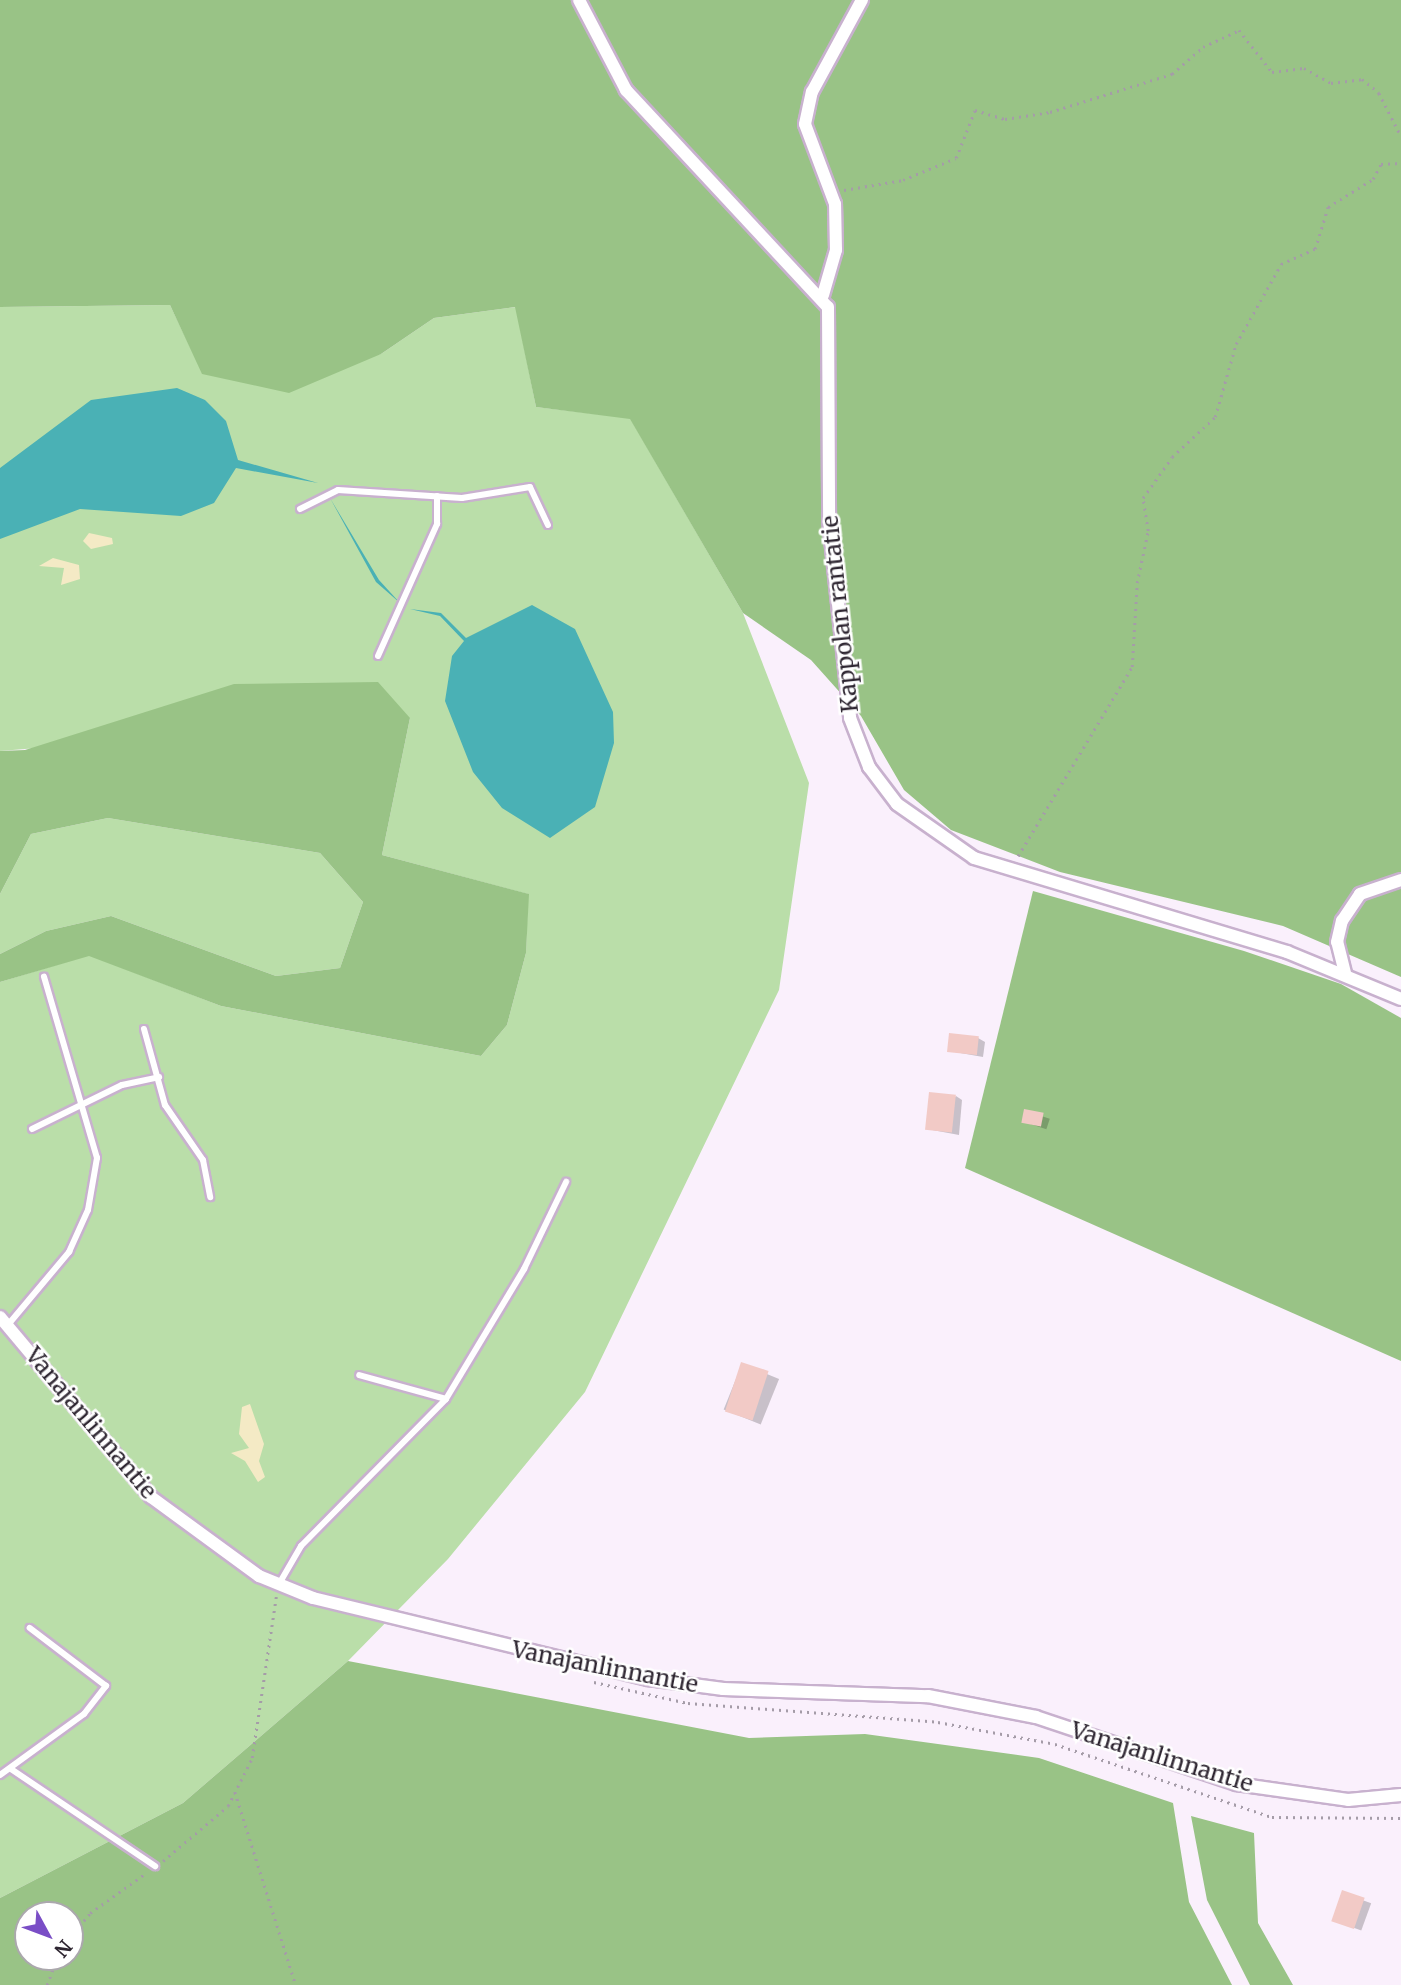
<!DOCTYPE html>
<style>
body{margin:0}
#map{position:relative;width:1401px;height:1985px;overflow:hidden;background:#faf0fc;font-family:Merriweather,serif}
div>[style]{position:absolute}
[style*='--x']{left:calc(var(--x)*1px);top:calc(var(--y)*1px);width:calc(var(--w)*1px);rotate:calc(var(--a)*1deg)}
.green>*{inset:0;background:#badea9}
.forest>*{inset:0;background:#99c386}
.sand>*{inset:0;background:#f4eac5}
.water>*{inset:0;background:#4ab1b5}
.shadow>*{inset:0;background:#0003;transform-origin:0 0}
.building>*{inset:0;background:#f2cac6;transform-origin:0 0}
.path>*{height:2.5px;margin-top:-1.25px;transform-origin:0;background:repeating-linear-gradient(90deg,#a59ca8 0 2px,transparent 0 7px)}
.roads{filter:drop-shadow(2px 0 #c8b1ce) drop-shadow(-2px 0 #c8b1ce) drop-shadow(0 2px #c8b1ce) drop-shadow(0 -2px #c8b1ce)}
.service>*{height:6px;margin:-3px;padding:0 3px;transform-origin:3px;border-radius:3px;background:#fff}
.minor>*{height:12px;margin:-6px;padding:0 6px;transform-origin:6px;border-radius:6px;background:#fff}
span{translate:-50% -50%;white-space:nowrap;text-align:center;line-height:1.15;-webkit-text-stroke:5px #fff;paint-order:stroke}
.street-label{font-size:23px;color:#2e2631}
.north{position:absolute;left:14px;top:1901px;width:70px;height:70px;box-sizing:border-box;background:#fff;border:2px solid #aba8ad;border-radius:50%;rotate:131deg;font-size:19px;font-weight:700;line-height:28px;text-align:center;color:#2e2631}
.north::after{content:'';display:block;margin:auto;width:24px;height:32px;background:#7a4ec6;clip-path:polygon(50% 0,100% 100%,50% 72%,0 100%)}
</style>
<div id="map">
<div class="green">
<i style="clip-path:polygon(170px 305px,203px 374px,381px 354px,434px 318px,516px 307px,536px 407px,630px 418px,743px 613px,809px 783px,779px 990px,585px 1392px,448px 1559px,348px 1661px,183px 1803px,0 1898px,0 982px,89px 955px,221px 1006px,481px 1056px,507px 1025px,526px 953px,528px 894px,382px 855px,410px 718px,0 751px,0 307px)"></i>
<i style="clip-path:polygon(108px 818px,320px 853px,363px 902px,340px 968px,276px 976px,111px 916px,46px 931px,0 954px,0 894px,31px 834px)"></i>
</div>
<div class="forest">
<i style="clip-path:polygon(0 0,1401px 0,1401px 977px,1283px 926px,1060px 872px,951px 830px,904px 790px,861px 716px,811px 660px,743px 613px,630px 419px,536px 407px,515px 307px,434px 318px,381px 354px,289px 393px,202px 374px,170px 305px,0 307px)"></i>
<i style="clip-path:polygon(378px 682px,410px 718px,382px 855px,529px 894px,526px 953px,507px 1025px,481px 1056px,221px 1006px,89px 956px,0 982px,0 954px,46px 931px,111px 916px,276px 976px,340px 968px,363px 902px,320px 853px,108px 818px,31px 834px,0 894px,0 751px,25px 750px,234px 684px)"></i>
<i style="clip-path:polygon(1033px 891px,1244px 951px,1341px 984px,1401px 1018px,1401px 1361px,965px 1168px)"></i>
<i style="clip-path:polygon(evenodd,348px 1661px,749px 1738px,865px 1734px,1039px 1758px,1173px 1803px,1189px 1902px,1232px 1985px,0 1985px,0 1898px,183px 1803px,348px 1661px,28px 1915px,70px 1915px,70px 1957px,28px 1957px,28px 1915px)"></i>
<i style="clip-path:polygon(1191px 1816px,1254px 1833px,1258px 1923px,1293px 1985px,1250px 1985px,1207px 1900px)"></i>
</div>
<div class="sand">
<i style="clip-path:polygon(89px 533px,112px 538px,113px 544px,91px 549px,83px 541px)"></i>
<i style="clip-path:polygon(53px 558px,79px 565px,80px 579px,61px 585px,64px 568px,39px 566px)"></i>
<i style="clip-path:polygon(250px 1404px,264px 1444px,259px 1461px,265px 1477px,258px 1482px,245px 1461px,231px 1453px,249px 1448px,239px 1434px,242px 1407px)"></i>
</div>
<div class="water">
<i style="clip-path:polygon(177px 388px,205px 400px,226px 421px,238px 460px,318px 483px,236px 468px,214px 503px,181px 516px,80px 509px,0 539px,0 468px,91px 400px)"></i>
<i style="clip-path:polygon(330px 498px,379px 580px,400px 603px,376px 582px)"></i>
<i style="clip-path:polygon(532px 605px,575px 629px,613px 712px,614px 743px,595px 807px,550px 838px,502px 808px,473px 772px,445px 701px,452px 656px,464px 641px,440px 616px,410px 609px,441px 613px,466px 638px)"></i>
</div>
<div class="shadow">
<i style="clip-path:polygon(978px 1038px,985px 1042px,983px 1057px,949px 1051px)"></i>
<i style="clip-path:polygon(956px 1096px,962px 1100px,959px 1135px,927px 1129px)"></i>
<i style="left:1026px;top:1111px;width:25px;height:11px;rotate:18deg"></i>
<i style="left:742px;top:1364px;width:40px;height:49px;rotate:22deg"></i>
<i style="left:1343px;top:1893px;width:30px;height:29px;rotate:20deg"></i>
</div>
<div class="building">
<i style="left:949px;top:1033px;width:30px;height:19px;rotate:6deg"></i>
<i style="left:929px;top:1092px;width:27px;height:38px;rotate:6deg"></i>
<i style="left:1024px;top:1109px;width:20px;height:14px;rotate:11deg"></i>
<i style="left:741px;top:1362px;width:29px;height:52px;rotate:18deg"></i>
<i style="left:1342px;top:1890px;width:24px;height:33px;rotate:19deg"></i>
</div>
<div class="path">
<i style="--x:844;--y:190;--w:60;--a:-9.6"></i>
<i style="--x:903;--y:180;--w:57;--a:-22.5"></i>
<i style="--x:956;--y:158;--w:52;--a:-68.4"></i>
<i style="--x:975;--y:110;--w:31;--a:17"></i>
<i style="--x:1005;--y:119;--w:46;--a:-8.8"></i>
<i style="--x:1050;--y:112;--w:128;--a:-17.3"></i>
<i style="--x:1172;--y:74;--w:41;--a:-41.1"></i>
<i style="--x:1203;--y:47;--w:40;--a:-25"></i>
<i style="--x:1239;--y:30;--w:53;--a:51.8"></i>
<i style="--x:1272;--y:72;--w:32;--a:-7"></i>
<i style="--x:1304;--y:68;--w:31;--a:29"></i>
<i style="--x:1331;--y:83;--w:31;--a:-7"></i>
<i style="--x:1362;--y:79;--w:22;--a:39"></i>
<i style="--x:1379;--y:93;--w:48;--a:62.9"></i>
<i style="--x:1018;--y:856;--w:221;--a:-58.9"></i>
<i style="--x:1132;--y:667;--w:84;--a:-86.6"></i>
<i style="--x:1137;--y:583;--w:53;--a:-78.1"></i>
<i style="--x:1148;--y:531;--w:33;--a:-99"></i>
<i style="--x:1143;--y:498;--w:50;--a:-54.7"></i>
<i style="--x:1172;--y:457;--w:59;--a:-42.9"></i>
<i style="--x:1215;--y:417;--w:76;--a:-74"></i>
<i style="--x:1236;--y:344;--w:92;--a:-60.6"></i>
<i style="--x:1281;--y:264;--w:37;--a:-24"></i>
<i style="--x:1315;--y:249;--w:44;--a:-72.8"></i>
<i style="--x:1328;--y:207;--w:53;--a:-31.9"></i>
<i style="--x:1373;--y:179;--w:17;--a:-62"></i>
<i style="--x:1381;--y:164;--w:20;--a:-3"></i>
<i style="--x:594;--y:1682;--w:96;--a:12.6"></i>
<i style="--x:688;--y:1703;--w:251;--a:4.3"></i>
<i style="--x:938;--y:1722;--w:119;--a:10.6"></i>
<i style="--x:1055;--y:1744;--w:229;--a:18.6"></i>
<i style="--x:1272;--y:1817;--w:129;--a:0.4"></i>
<i style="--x:235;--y:1792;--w:202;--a:72.5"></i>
<i style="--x:163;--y:1861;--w:85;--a:-40.2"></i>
<i style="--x:228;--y:1806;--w:54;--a:-63.4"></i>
<i style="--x:252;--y:1758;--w:163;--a:-81.5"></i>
<i style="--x:70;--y:1937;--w:31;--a:-50"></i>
<i style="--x:90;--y:1913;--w:69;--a:-35.5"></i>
<i style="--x:47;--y:1985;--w:30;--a:-70"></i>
</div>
<div class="roads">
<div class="service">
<i style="--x:300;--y:509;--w:42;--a:-26.6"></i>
<i style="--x:338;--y:490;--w:124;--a:3.7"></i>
<i style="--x:462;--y:498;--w:69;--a:-9.2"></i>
<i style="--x:530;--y:487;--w:42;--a:64.7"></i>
<i style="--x:378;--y:656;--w:145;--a:-65.9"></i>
<i style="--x:437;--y:524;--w:28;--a:-90"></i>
<i style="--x:144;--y:1029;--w:79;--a:74.6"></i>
<i style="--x:165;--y:1105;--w:67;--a:55.4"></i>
<i style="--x:203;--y:1160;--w:38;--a:79"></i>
<i style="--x:32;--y:1129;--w:100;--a:-26.1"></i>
<i style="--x:122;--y:1085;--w:38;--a:-12"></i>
<i style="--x:7;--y:1326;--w:97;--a:-50"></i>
<i style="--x:69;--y:1252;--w:46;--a:-65.7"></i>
<i style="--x:88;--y:1210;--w:53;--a:-80.2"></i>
<i style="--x:97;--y:1158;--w:189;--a:-106.3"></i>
<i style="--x:446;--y:1399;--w:152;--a:-59"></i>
<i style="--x:524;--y:1269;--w:97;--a:-64.2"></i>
<i style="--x:279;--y:1584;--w:44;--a:-59.9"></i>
<i style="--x:301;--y:1546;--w:206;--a:-45.4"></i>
<i style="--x:446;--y:1399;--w:90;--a:-164.6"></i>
<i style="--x:11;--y:1769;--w:174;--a:34"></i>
<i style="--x:0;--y:1775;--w:104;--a:-36"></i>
<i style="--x:84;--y:1714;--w:36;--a:-52"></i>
<i style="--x:106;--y:1686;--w:96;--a:-142.7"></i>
</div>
<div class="minor">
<i style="--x:579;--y:0;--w:102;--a:62.4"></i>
<i style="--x:626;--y:90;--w:296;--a:47.1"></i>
<i style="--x:828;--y:307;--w:213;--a:89.7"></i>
<i style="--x:829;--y:520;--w:199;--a:83.9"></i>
<i style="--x:850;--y:718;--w:53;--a:68.8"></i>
<i style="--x:869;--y:767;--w:46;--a:52.9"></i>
<i style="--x:897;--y:804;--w:94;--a:35"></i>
<i style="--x:974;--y:858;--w:327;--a:16.7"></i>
<i style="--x:1287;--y:952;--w:123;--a:22.4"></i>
<i style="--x:823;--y:295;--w:47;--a:-73.9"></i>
<i style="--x:836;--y:250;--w:46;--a:-91.2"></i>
<i style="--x:835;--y:204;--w:85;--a:-110.6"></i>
<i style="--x:805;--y:124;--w:33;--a:-78"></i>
<i style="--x:812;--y:92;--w:105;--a:-61.5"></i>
<i style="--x:1345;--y:973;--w:32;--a:-104"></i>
<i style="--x:1337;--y:942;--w:22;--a:-77"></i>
<i style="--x:1342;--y:921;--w:32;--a:-56"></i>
<i style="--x:1360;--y:894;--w:43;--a:-18.9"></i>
<i style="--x:0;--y:1317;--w:235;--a:50"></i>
<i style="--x:151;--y:1497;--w:134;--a:36.2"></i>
<i style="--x:259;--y:1576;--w:58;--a:22.2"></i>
<i style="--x:313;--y:1598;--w:345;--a:13.6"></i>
<i style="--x:648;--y:1679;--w:76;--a:7.6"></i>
<i style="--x:723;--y:1689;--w:205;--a:2"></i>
<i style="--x:928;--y:1696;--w:110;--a:11"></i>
<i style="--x:1036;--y:1717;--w:211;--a:18.5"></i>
<i style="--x:1236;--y:1784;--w:113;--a:8.1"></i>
<i style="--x:1348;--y:1800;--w:53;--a:-5.4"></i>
</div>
</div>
<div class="street-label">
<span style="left:840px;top:614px;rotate:-96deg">Kappolan rantatie</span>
<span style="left:91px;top:1423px;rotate:50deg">Vanajanlinnantie</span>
<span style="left:605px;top:1667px;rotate:11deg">Vanajanlinnantie</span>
<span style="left:1162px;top:1757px;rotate:17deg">Vanajanlinnantie</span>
</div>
<div class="north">N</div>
</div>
